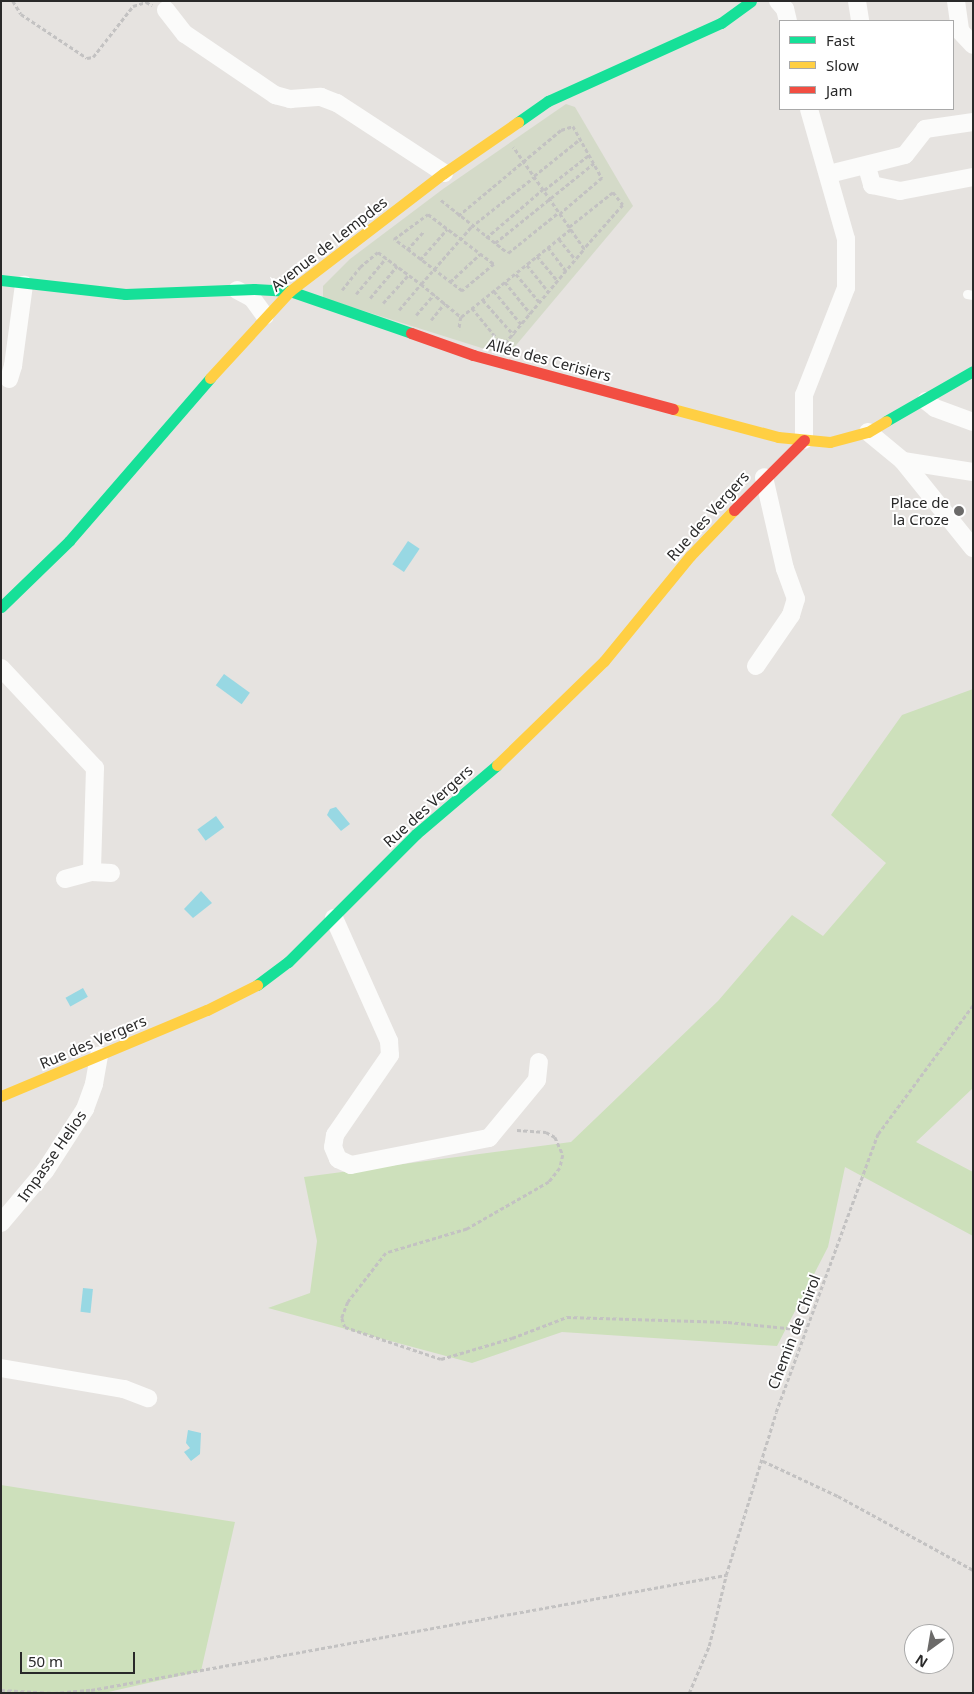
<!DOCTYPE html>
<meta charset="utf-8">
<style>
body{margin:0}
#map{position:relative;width:974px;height:1694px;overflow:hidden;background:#e6e3e0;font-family:"Noto Sans",sans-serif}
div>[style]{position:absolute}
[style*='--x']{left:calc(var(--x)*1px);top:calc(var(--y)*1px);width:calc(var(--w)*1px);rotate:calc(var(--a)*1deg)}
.green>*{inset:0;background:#cde0bb}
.cemetery>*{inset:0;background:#d4dac8}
.water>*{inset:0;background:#98d8e3;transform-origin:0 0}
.path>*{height:2.5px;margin-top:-1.25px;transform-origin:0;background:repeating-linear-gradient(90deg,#c3c2c2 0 4px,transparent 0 6.5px)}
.lane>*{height:9px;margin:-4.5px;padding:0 4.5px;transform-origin:4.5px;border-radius:4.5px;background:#fbfbfa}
.street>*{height:18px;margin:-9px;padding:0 9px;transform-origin:9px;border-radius:9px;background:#fbfbfa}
.fast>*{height:11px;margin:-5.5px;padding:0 5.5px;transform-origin:5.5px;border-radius:5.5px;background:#16e098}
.slow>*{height:11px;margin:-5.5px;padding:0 5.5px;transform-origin:5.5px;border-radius:5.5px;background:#ffcf43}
.jam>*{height:11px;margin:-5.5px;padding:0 5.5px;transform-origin:5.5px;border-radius:5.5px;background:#f24e42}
.dots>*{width:14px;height:14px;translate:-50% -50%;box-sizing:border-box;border:2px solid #fff;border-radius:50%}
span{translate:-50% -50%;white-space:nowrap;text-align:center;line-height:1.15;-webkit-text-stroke:4px #fff;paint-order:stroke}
.street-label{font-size:15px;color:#292929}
.poi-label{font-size:15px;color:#292929}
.right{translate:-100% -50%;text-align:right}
.frame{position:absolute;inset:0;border:2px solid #292929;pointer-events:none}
.legend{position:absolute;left:779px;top:20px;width:175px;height:90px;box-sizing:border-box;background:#fff;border:1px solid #a9a9a9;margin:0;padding:6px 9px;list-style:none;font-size:15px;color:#292929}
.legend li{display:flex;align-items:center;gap:10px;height:25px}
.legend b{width:25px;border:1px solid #a9a9a9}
.north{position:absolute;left:904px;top:1624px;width:50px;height:50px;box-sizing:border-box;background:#fff;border:1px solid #a9a9a9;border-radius:50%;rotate:212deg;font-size:14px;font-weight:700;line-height:20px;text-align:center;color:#292929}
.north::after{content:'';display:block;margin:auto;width:18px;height:22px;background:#6b6a69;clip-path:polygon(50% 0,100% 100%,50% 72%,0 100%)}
.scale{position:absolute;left:20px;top:1652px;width:115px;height:22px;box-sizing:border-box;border:2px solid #292929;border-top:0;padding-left:6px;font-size:15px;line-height:18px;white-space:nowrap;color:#292929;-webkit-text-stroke:4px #fff;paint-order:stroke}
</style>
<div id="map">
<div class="green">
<i style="clip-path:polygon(973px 689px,973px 1088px,916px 1142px,973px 1172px,973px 1236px,845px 1167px,828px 1247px,777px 1346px,562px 1332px,472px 1363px,268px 1308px,310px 1293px,317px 1241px,304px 1177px,571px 1142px,718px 1001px,792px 915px,823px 936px,886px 863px,831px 815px,902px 715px)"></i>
<i style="clip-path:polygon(1px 1485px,235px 1522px,201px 1671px,104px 1693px,1px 1693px)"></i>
</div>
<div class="cemetery">
<i style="clip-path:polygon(566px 104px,575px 107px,633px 206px,507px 356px,323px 298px,323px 286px,350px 259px,443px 189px)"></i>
</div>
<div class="water">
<i style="left:408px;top:541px;width:14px;height:28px;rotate:34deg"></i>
<i style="left:224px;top:674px;width:32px;height:14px;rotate:36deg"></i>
<i style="clip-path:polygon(336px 807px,350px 824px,341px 831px,327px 815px,330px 809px)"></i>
<i style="left:216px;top:816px;width:14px;height:23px;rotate:54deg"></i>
<i style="clip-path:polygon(201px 891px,212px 903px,193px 918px,184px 909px)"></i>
<i style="left:83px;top:988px;width:10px;height:20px;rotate:61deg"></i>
<i style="left:83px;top:1288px;width:10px;height:24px;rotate:6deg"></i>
<i style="clip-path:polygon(188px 1430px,201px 1433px,200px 1454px,191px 1461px,184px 1452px,190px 1448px,186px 1443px)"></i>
</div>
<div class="path">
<i style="--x:13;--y:1;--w:15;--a:58"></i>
<i style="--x:21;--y:14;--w:79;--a:33.7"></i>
<i style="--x:87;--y:58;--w:6;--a:-9"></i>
<i style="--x:93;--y:57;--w:65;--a:-51.9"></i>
<i style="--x:133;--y:6;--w:14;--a:-17"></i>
<i style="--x:146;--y:2;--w:7;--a:27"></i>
<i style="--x:534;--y:176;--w:59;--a:-38.8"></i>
<i style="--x:544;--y:190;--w:57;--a:-37.9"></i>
<i style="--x:441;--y:200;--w:85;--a:38.3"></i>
<i style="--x:508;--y:253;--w:65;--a:-38.8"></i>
<i style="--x:428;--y:214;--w:83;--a:37.1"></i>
<i style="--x:494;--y:264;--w:42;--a:139.8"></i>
<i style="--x:462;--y:291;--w:86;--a:-142.6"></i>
<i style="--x:394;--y:239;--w:42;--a:-36.3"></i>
<i style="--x:458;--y:216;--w:134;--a:-39.9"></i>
<i style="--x:561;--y:130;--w:13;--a:-18"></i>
<i style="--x:573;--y:126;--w:60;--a:60.9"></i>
<i style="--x:602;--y:178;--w:55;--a:139.4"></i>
<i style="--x:569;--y:227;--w:56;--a:-38.5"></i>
<i style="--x:613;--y:192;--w:16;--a:52"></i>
<i style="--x:623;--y:205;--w:59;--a:131.6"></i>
<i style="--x:486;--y:238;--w:75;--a:-40.7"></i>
<i style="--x:559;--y:239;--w:26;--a:51"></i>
<i style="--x:495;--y:243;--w:127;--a:-38.9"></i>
<i style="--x:548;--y:247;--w:30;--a:53"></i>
<i style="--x:407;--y:250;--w:24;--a:-48"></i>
<i style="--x:537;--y:256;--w:33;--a:50"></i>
<i style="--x:420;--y:260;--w:41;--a:-48.9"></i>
<i style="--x:527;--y:265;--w:35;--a:51"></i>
<i style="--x:516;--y:274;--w:38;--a:50"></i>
<i style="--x:450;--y:282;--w:41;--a:-43"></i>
<i style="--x:505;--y:282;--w:41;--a:50.9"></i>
<i style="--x:342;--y:290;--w:29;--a:-52"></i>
<i style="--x:360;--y:267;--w:23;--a:-40"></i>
<i style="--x:378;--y:252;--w:54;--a:36.7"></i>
<i style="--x:421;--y:284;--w:76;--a:-48.7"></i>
<i style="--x:471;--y:227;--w:80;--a:-38.4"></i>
<i style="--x:494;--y:291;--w:44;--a:50.5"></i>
<i style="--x:356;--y:294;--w:47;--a:-50.2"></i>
<i style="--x:370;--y:298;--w:42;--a:-49.8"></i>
<i style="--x:483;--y:300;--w:47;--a:48.5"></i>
<i style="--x:383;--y:303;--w:38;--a:-48"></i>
<i style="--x:472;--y:308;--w:44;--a:50.5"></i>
<i style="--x:399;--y:310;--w:34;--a:-50"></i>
<i style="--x:421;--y:284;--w:52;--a:39.5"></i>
<i style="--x:461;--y:317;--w:13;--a:99"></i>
<i style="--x:416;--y:315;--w:28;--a:-49"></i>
<i style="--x:461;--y:317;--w:141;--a:-38.7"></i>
<i style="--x:431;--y:320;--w:22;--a:-51"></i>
<i style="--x:505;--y:343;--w:123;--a:-50"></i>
<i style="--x:584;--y:249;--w:124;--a:-124.8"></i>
<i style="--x:517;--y:1130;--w:29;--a:4"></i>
<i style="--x:546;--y:1132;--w:10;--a:29"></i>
<i style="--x:555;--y:1137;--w:20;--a:66"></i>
<i style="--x:563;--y:1155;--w:13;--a:103"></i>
<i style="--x:560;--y:1168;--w:18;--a:128"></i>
<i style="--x:549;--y:1182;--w:95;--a:150.2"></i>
<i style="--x:467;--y:1229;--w:84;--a:163.5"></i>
<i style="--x:386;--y:1253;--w:62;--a:127.8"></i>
<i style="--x:348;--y:1302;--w:17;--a:111"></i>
<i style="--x:342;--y:1318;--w:9;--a:72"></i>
<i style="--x:345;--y:1327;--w:101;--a:18.4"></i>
<i style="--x:441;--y:1359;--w:74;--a:-16.5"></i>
<i style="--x:512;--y:1338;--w:59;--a:-20.9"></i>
<i style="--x:567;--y:1317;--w:161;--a:1.8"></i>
<i style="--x:728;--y:1322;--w:78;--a:5.9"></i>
<i style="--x:763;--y:1461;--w:83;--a:25"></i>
<i style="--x:838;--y:1496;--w:154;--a:28.7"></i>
<i style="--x:1;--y:1690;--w:53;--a:3.2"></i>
<i style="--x:54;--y:1693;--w:37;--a:-5"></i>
<i style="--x:91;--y:1690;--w:645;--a:-10.27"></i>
<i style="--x:689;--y:1693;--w:51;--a:-66.9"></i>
<i style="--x:709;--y:1646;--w:73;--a:-76.5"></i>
<i style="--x:726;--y:1575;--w:170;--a:-72.9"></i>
<i style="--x:776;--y:1412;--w:296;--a:-69.9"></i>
<i style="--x:878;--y:1134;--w:160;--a:-53.6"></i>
</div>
<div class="lane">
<i style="--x:967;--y:294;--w:6;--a:9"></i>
</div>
<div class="street">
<i style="--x:778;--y:1;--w:11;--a:49"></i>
<i style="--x:785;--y:9;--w:12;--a:76"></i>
<i style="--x:857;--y:1;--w:20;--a:81"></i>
<i style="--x:956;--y:1;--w:30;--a:82"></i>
<i style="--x:960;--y:31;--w:19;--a:47"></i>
<i style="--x:166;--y:10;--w:31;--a:52"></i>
<i style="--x:185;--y:34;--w:109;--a:34.1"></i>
<i style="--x:275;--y:95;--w:16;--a:15"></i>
<i style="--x:290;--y:99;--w:31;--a:-4"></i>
<i style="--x:321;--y:97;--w:17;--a:21"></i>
<i style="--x:337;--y:103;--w:128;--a:33.2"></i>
<i style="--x:867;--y:167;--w:19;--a:74"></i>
<i style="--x:872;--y:185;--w:29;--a:12"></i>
<i style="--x:900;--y:191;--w:74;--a:-10.9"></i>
<i style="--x:829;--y:174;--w:78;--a:-14"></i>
<i style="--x:905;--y:155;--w:33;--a:-52"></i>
<i style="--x:925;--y:129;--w:49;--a:-8.3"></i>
<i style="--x:237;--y:290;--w:17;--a:28"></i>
<i style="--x:252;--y:298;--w:22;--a:54"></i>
<i style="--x:9;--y:379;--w:14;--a:-73"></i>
<i style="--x:13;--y:366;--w:82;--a:-82.3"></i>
<i style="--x:926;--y:401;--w:11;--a:38"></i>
<i style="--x:935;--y:408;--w:40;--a:20.2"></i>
<i style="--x:868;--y:432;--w:45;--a:39.6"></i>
<i style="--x:903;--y:461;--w:71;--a:8.9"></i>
<i style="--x:804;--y:440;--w:45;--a:-90"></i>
<i style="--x:804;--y:395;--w:115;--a:-68.6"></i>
<i style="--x:846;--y:288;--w:49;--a:-90"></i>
<i style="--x:846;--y:239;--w:135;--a:-105.9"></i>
<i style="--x:903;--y:461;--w:112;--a:51.2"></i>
<i style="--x:756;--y:666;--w:62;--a:-55.5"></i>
<i style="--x:791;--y:615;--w:17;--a:-73"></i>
<i style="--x:796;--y:599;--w:32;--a:-110"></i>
<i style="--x:785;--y:569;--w:94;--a:-102.9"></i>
<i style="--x:1;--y:668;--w:137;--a:46.8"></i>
<i style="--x:95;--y:768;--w:104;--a:91.7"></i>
<i style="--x:92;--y:872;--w:19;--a:3"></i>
<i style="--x:65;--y:879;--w:28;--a:-15"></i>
<i style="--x:334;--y:918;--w:135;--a:65.9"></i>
<i style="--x:389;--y:1041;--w:14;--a:86"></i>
<i style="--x:390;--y:1055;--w:97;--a:124.5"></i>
<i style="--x:335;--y:1135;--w:12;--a:99"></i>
<i style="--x:333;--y:1147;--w:13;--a:67"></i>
<i style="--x:338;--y:1159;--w:14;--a:25"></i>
<i style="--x:351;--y:1165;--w:141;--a:-11.1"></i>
<i style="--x:489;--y:1138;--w:75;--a:-50.4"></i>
<i style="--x:537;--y:1080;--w:18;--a:-84"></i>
<i style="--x:1;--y:1223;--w:68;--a:-49.8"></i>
<i style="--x:45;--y:1171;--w:74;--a:-57.2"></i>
<i style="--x:85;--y:1109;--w:27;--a:-70"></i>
<i style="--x:94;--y:1084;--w:29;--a:-80"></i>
<i style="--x:1;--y:1368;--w:125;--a:9.7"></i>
<i style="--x:124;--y:1389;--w:26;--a:21"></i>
</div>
<div class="fast">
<i style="--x:518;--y:122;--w:37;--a:-35"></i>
<i style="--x:548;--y:101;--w:190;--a:-24.3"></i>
<i style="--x:721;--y:23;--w:37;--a:-36"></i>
<i style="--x:1;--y:280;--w:125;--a:6.4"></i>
<i style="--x:125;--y:294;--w:129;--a:-2.2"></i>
<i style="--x:254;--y:289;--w:36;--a:3"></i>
<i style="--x:290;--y:291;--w:128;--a:19.1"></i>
<i style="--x:886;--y:421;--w:100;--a:-29.9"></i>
<i style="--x:1;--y:607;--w:95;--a:-44.1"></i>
<i style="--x:69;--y:541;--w:216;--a:-49.1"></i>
<i style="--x:257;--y:985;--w:39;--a:-37"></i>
<i style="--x:288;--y:962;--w:181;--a:-45"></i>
<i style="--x:416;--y:834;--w:106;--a:-40.4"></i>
</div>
<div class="slow">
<i style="--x:210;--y:378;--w:118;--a:-47.4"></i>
<i style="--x:290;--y:291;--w:194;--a:-37.5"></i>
<i style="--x:444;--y:173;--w:90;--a:-34.6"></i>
<i style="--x:673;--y:409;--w:109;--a:14.9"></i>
<i style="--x:778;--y:437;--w:52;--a:5.5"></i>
<i style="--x:830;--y:442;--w:39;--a:-15"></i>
<i style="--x:868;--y:432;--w:21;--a:-31"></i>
<i style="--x:497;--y:765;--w:149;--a:-44.2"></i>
<i style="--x:604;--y:661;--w:136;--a:-50.7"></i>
<i style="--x:690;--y:556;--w:64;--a:-46.3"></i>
<i style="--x:1;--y:1096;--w:223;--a:-22.7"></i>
<i style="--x:207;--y:1010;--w:56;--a:-26.6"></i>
</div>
<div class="jam">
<i style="--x:411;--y:333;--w:66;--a:19.5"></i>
<i style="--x:473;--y:355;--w:207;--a:15.1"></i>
<i style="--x:734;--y:510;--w:99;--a:-45"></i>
</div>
<div class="dots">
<i style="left:959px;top:511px;background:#6b6a69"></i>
</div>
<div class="street-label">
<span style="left:329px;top:244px;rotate:-38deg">Avenue de Lempdes</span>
<span style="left:549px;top:360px;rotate:15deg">Allée des Cerisiers</span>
<span style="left:708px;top:516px;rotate:-48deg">Rue des Vergers</span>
<span style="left:428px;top:806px;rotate:-42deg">Rue des Vergers</span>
<span style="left:93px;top:1042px;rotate:-23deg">Rue des Vergers</span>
<span style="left:52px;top:1156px;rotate:-55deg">Impasse Helios</span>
<span style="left:794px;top:1332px;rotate:-69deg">Chemin de Chirol</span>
</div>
<div class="poi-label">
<span class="right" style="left:949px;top:511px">Place de<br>la Croze</span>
</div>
<div class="frame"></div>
<ul class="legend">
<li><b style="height:6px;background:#16e098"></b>Fast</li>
<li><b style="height:6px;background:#ffcf43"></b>Slow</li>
<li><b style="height:6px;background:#f24e42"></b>Jam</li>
</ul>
<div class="north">N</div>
<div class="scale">50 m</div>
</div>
